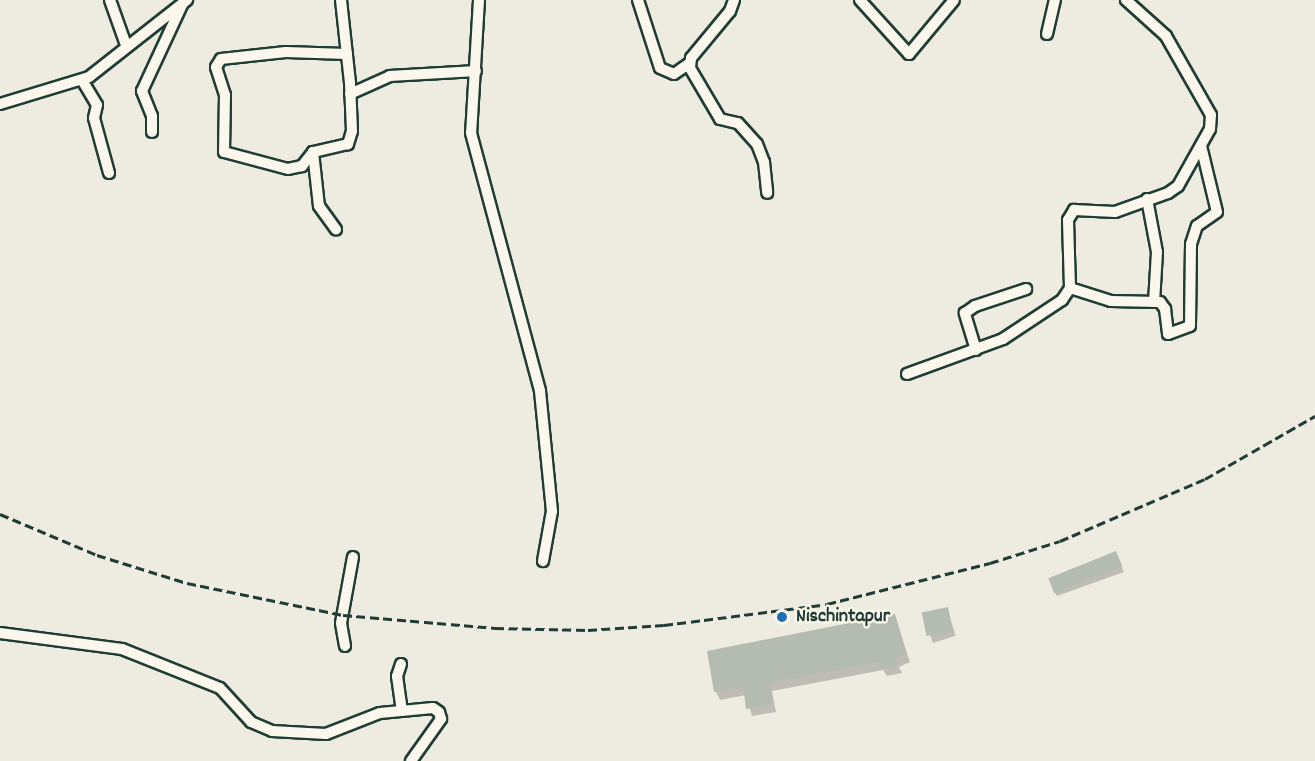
<!DOCTYPE html>
<style>
body{margin:0}
#map{position:relative;width:1315px;height:761px;overflow:hidden;background:#eeece1;font-family:Dekko,sans-serif}
div>[style]{position:absolute}
[style*='--x']{left:calc(var(--x)*1px);top:calc(var(--y)*1px);width:calc(var(--w)*1px);rotate:calc(var(--a)*1deg)}
.shadow>*{inset:0;background:#0003;transform-origin:0 0}
.building>*{inset:0;background:#b4bbb0;transform-origin:0 0}
.roads{filter:drop-shadow(2px 0 #1f3d34) drop-shadow(-2px 0 #1f3d34) drop-shadow(0 2px #1f3d34) drop-shadow(0 -2px #1f3d34)}
.minor>*{height:10px;margin:-5px;padding:0 5px;transform-origin:5px;border-radius:5px;background:#fbf7ec}
.rail>*{height:3px;margin-top:-1.5px;transform-origin:0;background:repeating-linear-gradient(90deg,#1f3d34 0 9px,transparent 0 13.5px)}
.dots>*{width:16px;height:16px;translate:-50% -50%;box-sizing:border-box;border:3px solid #fbf7ec;border-radius:50%}
span{translate:-50% -50%;white-space:nowrap;text-align:center;line-height:1.15;-webkit-text-stroke:4.5px #fbf7ec;paint-order:stroke}
.poi-label{font-size:20px;color:#1f3d34;font-weight:700}
.left{translate:0 -50%;text-align:left}
</style>
<div id="map">
<div class="shadow">
<i style="clip-path:polygon(1118px 558px,1124px 572px,1057px 596px,1054px 591px)"></i>
<i style="left:947px;top:609px;width:28px;height:24px;rotate:72deg"></i>
<i style="clip-path:polygon(894px 616px,910px 662px,899px 667px,902px 673px,887px 676px,883px 670px,772px 691px,776px 712px,752px 716px,746px 695px,720px 700px,716px 692px,709px 652px)"></i>
</div>
<div class="building">
<i style="left:1116px;top:551px;width:16px;height:73px;rotate:68deg"></i>
<i style="left:948px;top:607px;width:24px;height:27px;rotate:78deg"></i>
<i style="clip-path:polygon(895px 614px,907px 654px,895px 659px,898px 665px,881px 669px,879px 662px,769px 683px,772px 704px,746px 709px,743px 687px,714px 692px,707px 651px)"></i>
</div>
<div class="roads">
<div class="minor">
<i style="--x:110;--y:0;--w:48;--a:70.4"></i>
<i style="--x:341;--y:0;--w:83;--a:83.8"></i>
<i style="--x:350;--y:83;--w:48;--a:87.6"></i>
<i style="--x:352;--y:131;--w:14;--a:107"></i>
<i style="--x:348;--y:144;--w:36;--a:167"></i>
<i style="--x:313;--y:152;--w:18;--a:128"></i>
<i style="--x:302;--y:166;--w:14;--a:168"></i>
<i style="--x:288;--y:169;--w:66;--a:-165.1"></i>
<i style="--x:224;--y:152;--w:57;--a:-89"></i>
<i style="--x:225;--y:95;--w:29;--a:-108"></i>
<i style="--x:216;--y:67;--w:9;--a:-58"></i>
<i style="--x:221;--y:59;--w:65;--a:-6.1"></i>
<i style="--x:286;--y:52;--w:61;--a:1.9"></i>
<i style="--x:479;--y:0;--w:133;--a:93.4"></i>
<i style="--x:471;--y:133;--w:267;--a:75"></i>
<i style="--x:540;--y:391;--w:121;--a:84.3"></i>
<i style="--x:552;--y:511;--w:51;--a:100.2"></i>
<i style="--x:638;--y:0;--w:71;--a:72.1"></i>
<i style="--x:660;--y:68;--w:15;--a:23"></i>
<i style="--x:674;--y:74;--w:19;--a:-35"></i>
<i style="--x:734;--y:0;--w:12;--a:110"></i>
<i style="--x:730;--y:11;--w:61;--a:129.7"></i>
<i style="--x:691;--y:58;--w:10;--a:96"></i>
<i style="--x:690;--y:68;--w:59;--a:59.5"></i>
<i style="--x:720;--y:119;--w:18;--a:13"></i>
<i style="--x:738;--y:123;--w:28;--a:48"></i>
<i style="--x:757;--y:144;--w:19;--a:69"></i>
<i style="--x:764;--y:162;--w:31;--a:84"></i>
<i style="--x:860;--y:0;--w:73;--a:47.8"></i>
<i style="--x:909;--y:54;--w:70;--a:-50.2"></i>
<i style="--x:1047;--y:34;--w:35;--a:-77"></i>
<i style="--x:82;--y:80;--w:29;--a:59"></i>
<i style="--x:97;--y:105;--w:13;--a:103"></i>
<i style="--x:94;--y:118;--w:57;--a:74.7"></i>
<i style="--x:350;--y:94;--w:44;--a:-24.2"></i>
<i style="--x:390;--y:76;--w:86;--a:-3.3"></i>
<i style="--x:0;--y:104;--w:93;--a:-16.9"></i>
<i style="--x:89;--y:77;--w:125;--a:-38.2"></i>
<i style="--x:152;--y:132;--w:16;--a:-90"></i>
<i style="--x:152;--y:116;--w:27;--a:-112"></i>
<i style="--x:142;--y:91;--w:95;--a:-65.1"></i>
<i style="--x:313;--y:152;--w:54;--a:83.7"></i>
<i style="--x:319;--y:206;--w:29;--a:54"></i>
<i style="--x:1147;--y:199;--w:54;--a:79.3"></i>
<i style="--x:1157;--y:252;--w:50;--a:93.4"></i>
<i style="--x:1070;--y:288;--w:43;--a:17.6"></i>
<i style="--x:1111;--y:301;--w:49;--a:1.2"></i>
<i style="--x:1160;--y:302;--w:9;--a:54"></i>
<i style="--x:1165;--y:309;--w:25;--a:83"></i>
<i style="--x:1168;--y:334;--w:23;--a:-20"></i>
<i style="--x:1190;--y:326;--w:82;--a:-89.3"></i>
<i style="--x:1191;--y:244;--w:19;--a:-72"></i>
<i style="--x:1197;--y:226;--w:24;--a:-35"></i>
<i style="--x:1217;--y:212;--w:68;--a:-103.6"></i>
<i style="--x:976;--y:350;--w:39;--a:-107"></i>
<i style="--x:965;--y:313;--w:12;--a:-35"></i>
<i style="--x:975;--y:306;--w:54;--a:-18.4"></i>
<i style="--x:907;--y:374;--w:102;--a:-20"></i>
<i style="--x:1003;--y:339;--w:71;--a:-33.5"></i>
<i style="--x:1062;--y:300;--w:14;--a:-56"></i>
<i style="--x:1070;--y:288;--w:68;--a:-91.7"></i>
<i style="--x:1068;--y:220;--w:12;--a:-59"></i>
<i style="--x:1074;--y:210;--w:41;--a:2.8"></i>
<i style="--x:1115;--y:212;--w:56;--a:-19.7"></i>
<i style="--x:1168;--y:193;--w:12;--a:-35"></i>
<i style="--x:1178;--y:186;--w:65;--a:-60.7"></i>
<i style="--x:1210;--y:129;--w:14;--a:-86"></i>
<i style="--x:1211;--y:115;--w:91;--a:-119.7"></i>
<i style="--x:1166;--y:36;--w:54;--a:-138"></i>
<i style="--x:0;--y:633;--w:123;--a:7.5"></i>
<i style="--x:122;--y:649;--w:105;--a:21.7"></i>
<i style="--x:220;--y:688;--w:46;--a:47.6"></i>
<i style="--x:251;--y:722;--w:23;--a:23"></i>
<i style="--x:272;--y:731;--w:54;--a:3.2"></i>
<i style="--x:326;--y:734;--w:58;--a:-21.3"></i>
<i style="--x:380;--y:713;--w:53;--a:-5.4"></i>
<i style="--x:433;--y:708;--w:7;--a:34"></i>
<i style="--x:439;--y:712;--w:7;--a:74"></i>
<i style="--x:441;--y:719;--w:52;--a:125.5"></i>
<i style="--x:345;--y:646;--w:23;--a:-100"></i>
<i style="--x:341;--y:623;--w:67;--a:-79.7"></i>
<i style="--x:401;--y:664;--w:13;--a:108"></i>
<i style="--x:397;--y:676;--w:34;--a:82"></i>
</div>
</div>
<div class="rail">
<i style="--x:0;--y:514;--w:105;--a:22.9"></i>
<i style="--x:97;--y:555;--w:94;--a:17.3"></i>
<i style="--x:187;--y:583;--w:159;--a:11.6"></i>
<i style="--x:343;--y:615;--w:153;--a:4.9"></i>
<i style="--x:495;--y:628;--w:93;--a:1.2"></i>
<i style="--x:588;--y:630;--w:76;--a:-3.8"></i>
<i style="--x:664;--y:625;--w:164;--a:-7.3"></i>
<i style="--x:827;--y:604;--w:168;--a:-14.1"></i>
<i style="--x:990;--y:563;--w:73;--a:-17.4"></i>
<i style="--x:1060;--y:541;--w:158;--a:-23.2"></i>
<i style="--x:1205;--y:479;--w:127;--a:-29.8"></i>
</div>
<div class="dots">
<i style="left:782px;top:617px;background:#1f6fb2"></i>
</div>
<div class="poi-label">
<span class="left" style="left:796px;top:617px">Nischintapur</span>
</div>
</div>
